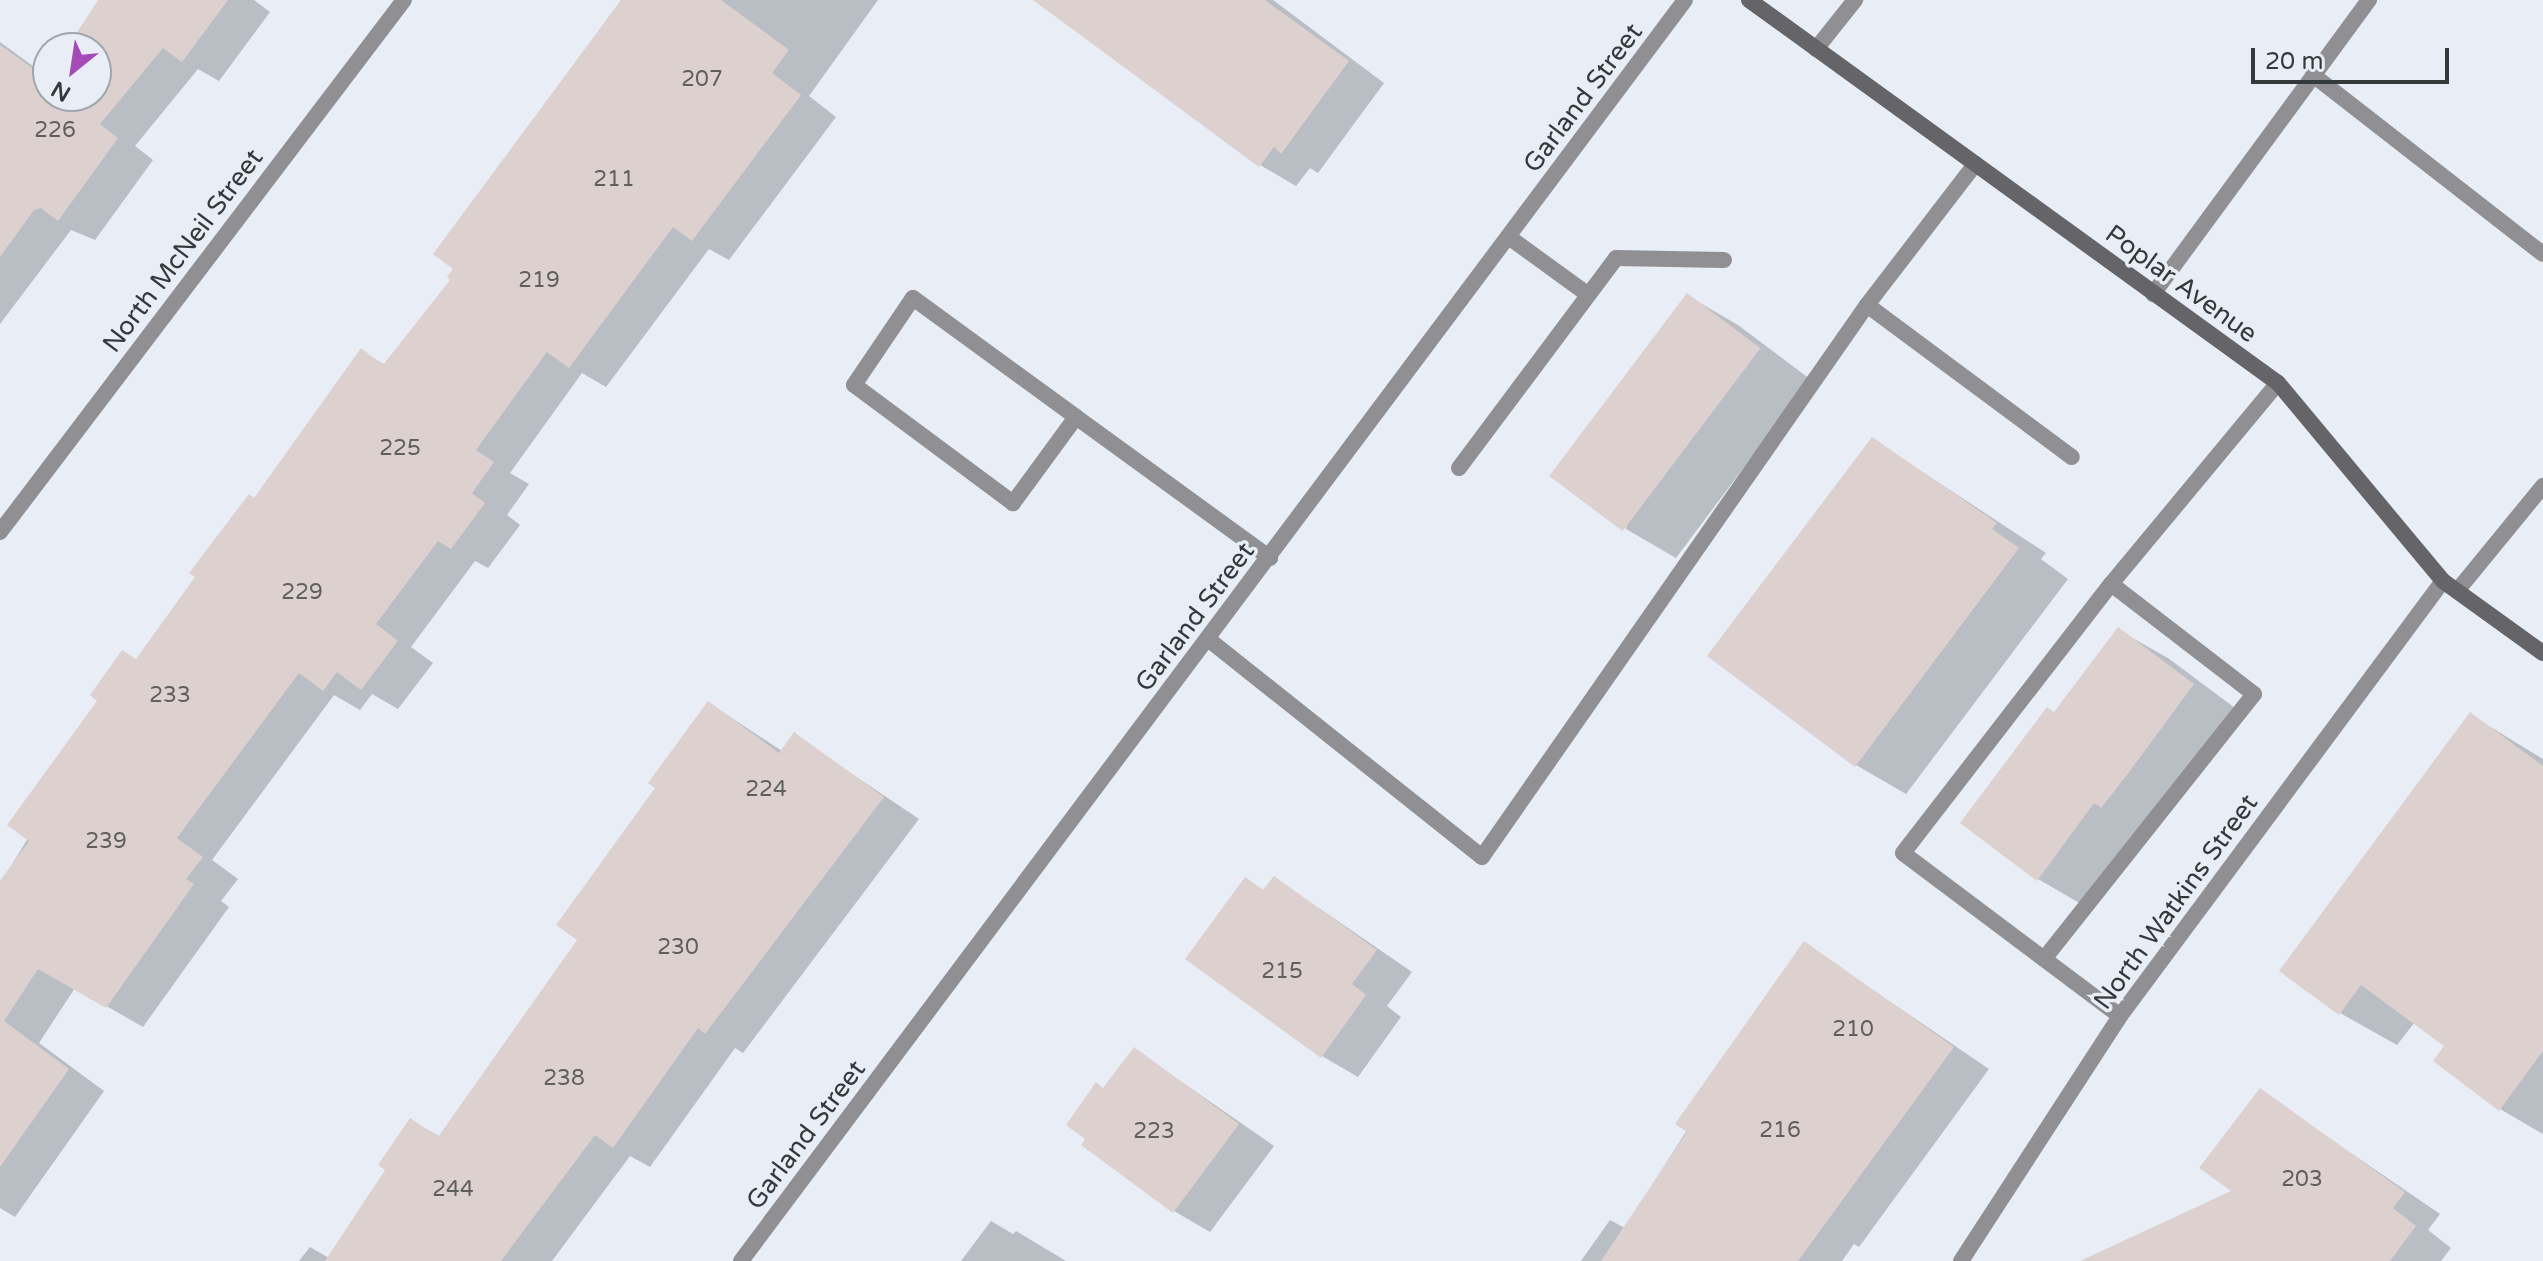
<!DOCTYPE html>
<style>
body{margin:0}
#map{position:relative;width:2543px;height:1261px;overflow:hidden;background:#e8edf6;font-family:"Varela Round",sans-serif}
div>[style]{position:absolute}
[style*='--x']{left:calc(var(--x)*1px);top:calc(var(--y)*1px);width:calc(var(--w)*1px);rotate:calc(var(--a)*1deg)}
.shadow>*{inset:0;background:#0003}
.building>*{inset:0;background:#dcd1ce;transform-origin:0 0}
.lane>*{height:16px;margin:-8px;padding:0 8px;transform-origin:8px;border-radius:8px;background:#908f93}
.street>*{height:16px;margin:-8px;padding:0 8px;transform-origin:8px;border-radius:8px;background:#908f93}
.secondary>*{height:16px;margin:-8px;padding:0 8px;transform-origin:8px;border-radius:8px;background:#656469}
span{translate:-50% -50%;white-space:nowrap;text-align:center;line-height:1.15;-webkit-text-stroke:7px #e8edf6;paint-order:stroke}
.number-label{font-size:22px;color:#605f60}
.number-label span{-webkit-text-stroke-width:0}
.street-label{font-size:26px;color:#36393c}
.north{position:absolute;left:32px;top:32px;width:80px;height:80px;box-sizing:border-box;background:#e8edf6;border:2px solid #a1a5ac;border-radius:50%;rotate:210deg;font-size:22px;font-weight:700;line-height:32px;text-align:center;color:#36393c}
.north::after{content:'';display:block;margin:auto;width:28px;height:36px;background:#a44bb7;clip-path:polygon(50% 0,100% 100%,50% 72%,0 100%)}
.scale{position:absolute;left:2251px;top:48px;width:198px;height:36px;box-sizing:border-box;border:4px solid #36393c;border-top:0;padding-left:10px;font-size:24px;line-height:28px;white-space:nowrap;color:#36393c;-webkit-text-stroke:6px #e8edf6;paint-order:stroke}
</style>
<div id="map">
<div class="shadow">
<i style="clip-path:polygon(105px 0,254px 0,270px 12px,219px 81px,198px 69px,135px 146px,153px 160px,95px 240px,71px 230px,0 324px,0 42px,48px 77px,48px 96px,96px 96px,96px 48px,69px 48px)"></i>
<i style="clip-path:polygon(621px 0,878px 0,809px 96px,836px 117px,729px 260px,709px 249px,606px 387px,582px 373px,510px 473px,529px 484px,507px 515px,520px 525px,488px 568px,475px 561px,411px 647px,433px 663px,398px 709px,372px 694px,360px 710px,334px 695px,212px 860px,238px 879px,221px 901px,229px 907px,143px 1027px,75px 988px,39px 1043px,104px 1091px,15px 1217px,0 1208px,0 884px,137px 660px,361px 351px,385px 365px,453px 279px)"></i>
<i style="clip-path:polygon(1075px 0,1273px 0,1384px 83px,1318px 173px,1310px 168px,1296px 186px,1260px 165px)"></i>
<i style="clip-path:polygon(1688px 296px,1738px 325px,1810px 379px,1676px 558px,1626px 529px)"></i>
<i style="clip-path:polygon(1872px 439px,2046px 553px,2041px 559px,2068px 579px,1906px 794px,1856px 765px)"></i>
<i style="clip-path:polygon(2118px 630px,2168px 658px,2243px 714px,2088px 908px,2038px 879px,2055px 714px)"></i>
<i style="clip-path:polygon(709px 703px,782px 751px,794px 735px,919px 819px,743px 1053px,735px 1048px,650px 1167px,630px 1156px,552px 1261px,299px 1261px,310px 1247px,329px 1258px,388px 1169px,411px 1120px,440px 1137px,580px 940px,658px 787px)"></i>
<i style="clip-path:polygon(2471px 715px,2543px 759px,2543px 1134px,2500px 1109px,2447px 1046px,2415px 1022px,2397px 1045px,2340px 1013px)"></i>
<i style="clip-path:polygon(1275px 878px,1412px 972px,1387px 1006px,1401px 1017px,1358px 1077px,1322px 1056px,1246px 880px,1265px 891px)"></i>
<i style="clip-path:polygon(1805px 944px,1989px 1069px,1859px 1247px,1854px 1244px,1842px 1261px,1581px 1261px,1610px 1220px,1625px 1228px)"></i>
<i style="clip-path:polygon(1134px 1049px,1274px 1146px,1210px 1232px,1174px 1211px)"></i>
<i style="clip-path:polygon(2260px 1091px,2440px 1214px,2428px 1230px,2451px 1248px,2441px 1261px,2137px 1261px,2234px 1192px)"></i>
<i style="clip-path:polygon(991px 1221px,1013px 1234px,1016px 1231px,1066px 1261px,961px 1261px)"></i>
</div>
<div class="building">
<i style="clip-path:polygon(98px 0,228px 0,182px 62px,163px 48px,100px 124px,118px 138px,58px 221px,41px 208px,34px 210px,0 257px,0 45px,45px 77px,48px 73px,48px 96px,96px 96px,96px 48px,67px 48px)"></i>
<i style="clip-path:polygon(621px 0,721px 0,789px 50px,772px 73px,801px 95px,692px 241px,673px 227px,569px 368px,547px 352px,476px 450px,494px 462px,472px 493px,485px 503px,451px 549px,438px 541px,376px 624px,398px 641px,361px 690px,337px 672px,323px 691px,299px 673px,177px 838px,203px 857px,186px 879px,194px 884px,106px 1008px,38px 969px,4px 1021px,69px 1069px,0 1167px,0 881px,29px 841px,7px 825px,97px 701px,90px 695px,122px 650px,136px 659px,195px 577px,189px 573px,249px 494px,254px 498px,361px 348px,383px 365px,450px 280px,447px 277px,453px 269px,433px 254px)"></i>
<i style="clip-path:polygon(1033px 0,1265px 0,1349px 61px,1281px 154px,1274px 147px,1259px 167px)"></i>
<i style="left:1687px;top:293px;width:92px;height:229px;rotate:37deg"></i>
<i style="clip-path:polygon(1872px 437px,1997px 523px,1992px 529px,2019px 548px,1855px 767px,1707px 656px)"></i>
<i style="clip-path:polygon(2118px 627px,2194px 684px,2127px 775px,2101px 808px,2094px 803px,2037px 881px,1960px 823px,2047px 707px,2054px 712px)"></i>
<i style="clip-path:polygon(708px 701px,779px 753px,794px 732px,884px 797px,705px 1034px,698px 1028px,613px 1148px,595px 1135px,501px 1261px,325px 1261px,385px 1170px,378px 1165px,410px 1118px,438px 1137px,577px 940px,556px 925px,655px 788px,648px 783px)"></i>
<i style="clip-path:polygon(2470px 712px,2543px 766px,2543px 1051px,2499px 1111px,2433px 1061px,2444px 1046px,2361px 985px,2339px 1015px,2279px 971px)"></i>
<i style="clip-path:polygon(1274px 876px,1377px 950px,1352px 984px,1366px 995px,1321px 1058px,1185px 959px,1245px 877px,1263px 890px)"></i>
<i style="clip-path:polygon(1804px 941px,1954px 1047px,1798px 1261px,1601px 1261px,1687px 1132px,1675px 1124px)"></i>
<i style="clip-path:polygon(1134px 1047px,1239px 1124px,1173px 1213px,1081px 1145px,1085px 1139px,1066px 1125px,1096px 1082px,1103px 1088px)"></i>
<i style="clip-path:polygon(2260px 1088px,2405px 1192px,2393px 1208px,2416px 1226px,2390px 1261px,2080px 1261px,2231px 1191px,2199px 1168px)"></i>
</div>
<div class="lane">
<i style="--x:1816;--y:49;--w:63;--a:-51.5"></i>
<i style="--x:2313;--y:75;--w:291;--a:37.9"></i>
<i style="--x:1510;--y:238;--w:95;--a:36"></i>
<i style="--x:1867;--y:305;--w:255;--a:36.6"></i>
<i style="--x:1076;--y:417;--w:107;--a:126.2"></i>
<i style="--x:1013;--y:503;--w:198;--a:-143.4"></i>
<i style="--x:854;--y:385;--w:105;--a:-55.9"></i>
<i style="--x:913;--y:298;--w:202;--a:36.1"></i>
<i style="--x:1076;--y:417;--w:240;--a:36"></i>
<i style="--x:1459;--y:468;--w:262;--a:-53.2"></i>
<i style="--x:1616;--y:258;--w:108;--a:1.1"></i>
<i style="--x:2457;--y:591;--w:136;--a:-50.7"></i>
<i style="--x:1208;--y:639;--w:350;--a:38.5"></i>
<i style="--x:1482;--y:857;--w:673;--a:-55.11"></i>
<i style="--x:1867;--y:305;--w:178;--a:-52.5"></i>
<i style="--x:2044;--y:959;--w:338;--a:-51.6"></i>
<i style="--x:2254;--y:694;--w:180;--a:-142.4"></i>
<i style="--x:2120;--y:1016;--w:271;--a:-143.1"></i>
<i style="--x:1903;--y:853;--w:340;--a:-52.3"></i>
<i style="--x:2111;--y:584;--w:261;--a:-50.3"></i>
</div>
<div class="street">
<i style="--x:2153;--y:294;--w:365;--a:-53.7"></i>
<i style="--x:0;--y:532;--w:668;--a:-52.79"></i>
<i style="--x:741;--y:1261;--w:1575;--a:-53.18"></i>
<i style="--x:1961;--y:1261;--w:292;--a:-57"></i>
<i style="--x:2120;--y:1016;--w:542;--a:-53.41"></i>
</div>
<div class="secondary">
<i style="--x:1749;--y:0;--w:653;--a:35.9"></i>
<i style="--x:2278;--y:383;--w:258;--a:50.2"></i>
<i style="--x:2443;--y:581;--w:123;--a:35.8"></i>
</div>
<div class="number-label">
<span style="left:702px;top:80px">207</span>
<span style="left:55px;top:131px">226</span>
<span style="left:614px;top:180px">211</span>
<span style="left:539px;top:281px">219</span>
<span style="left:400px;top:449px">225</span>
<span style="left:302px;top:593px">229</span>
<span style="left:170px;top:696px">233</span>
<span style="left:766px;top:790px">224</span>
<span style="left:106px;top:842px">239</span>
<span style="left:678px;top:948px">230</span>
<span style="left:1282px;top:972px">215</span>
<span style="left:1853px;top:1030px">210</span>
<span style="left:564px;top:1079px">238</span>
<span style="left:1780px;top:1131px">216</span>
<span style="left:1154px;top:1132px">223</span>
<span style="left:2302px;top:1180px">203</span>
<span style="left:453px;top:1190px">244</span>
</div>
<div class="street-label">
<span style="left:1583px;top:98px;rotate:-53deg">Garland Street</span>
<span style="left:183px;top:251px;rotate:-53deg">North McNeil Street</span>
<span style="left:2181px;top:284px;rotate:36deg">Poplar Avenue</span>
<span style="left:1195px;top:617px;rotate:-53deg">Garland Street</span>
<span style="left:2176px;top:902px;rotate:-54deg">North Watkins Street</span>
<span style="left:806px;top:1135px;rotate:-53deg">Garland Street</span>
</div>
<div class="north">N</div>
<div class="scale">20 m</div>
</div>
